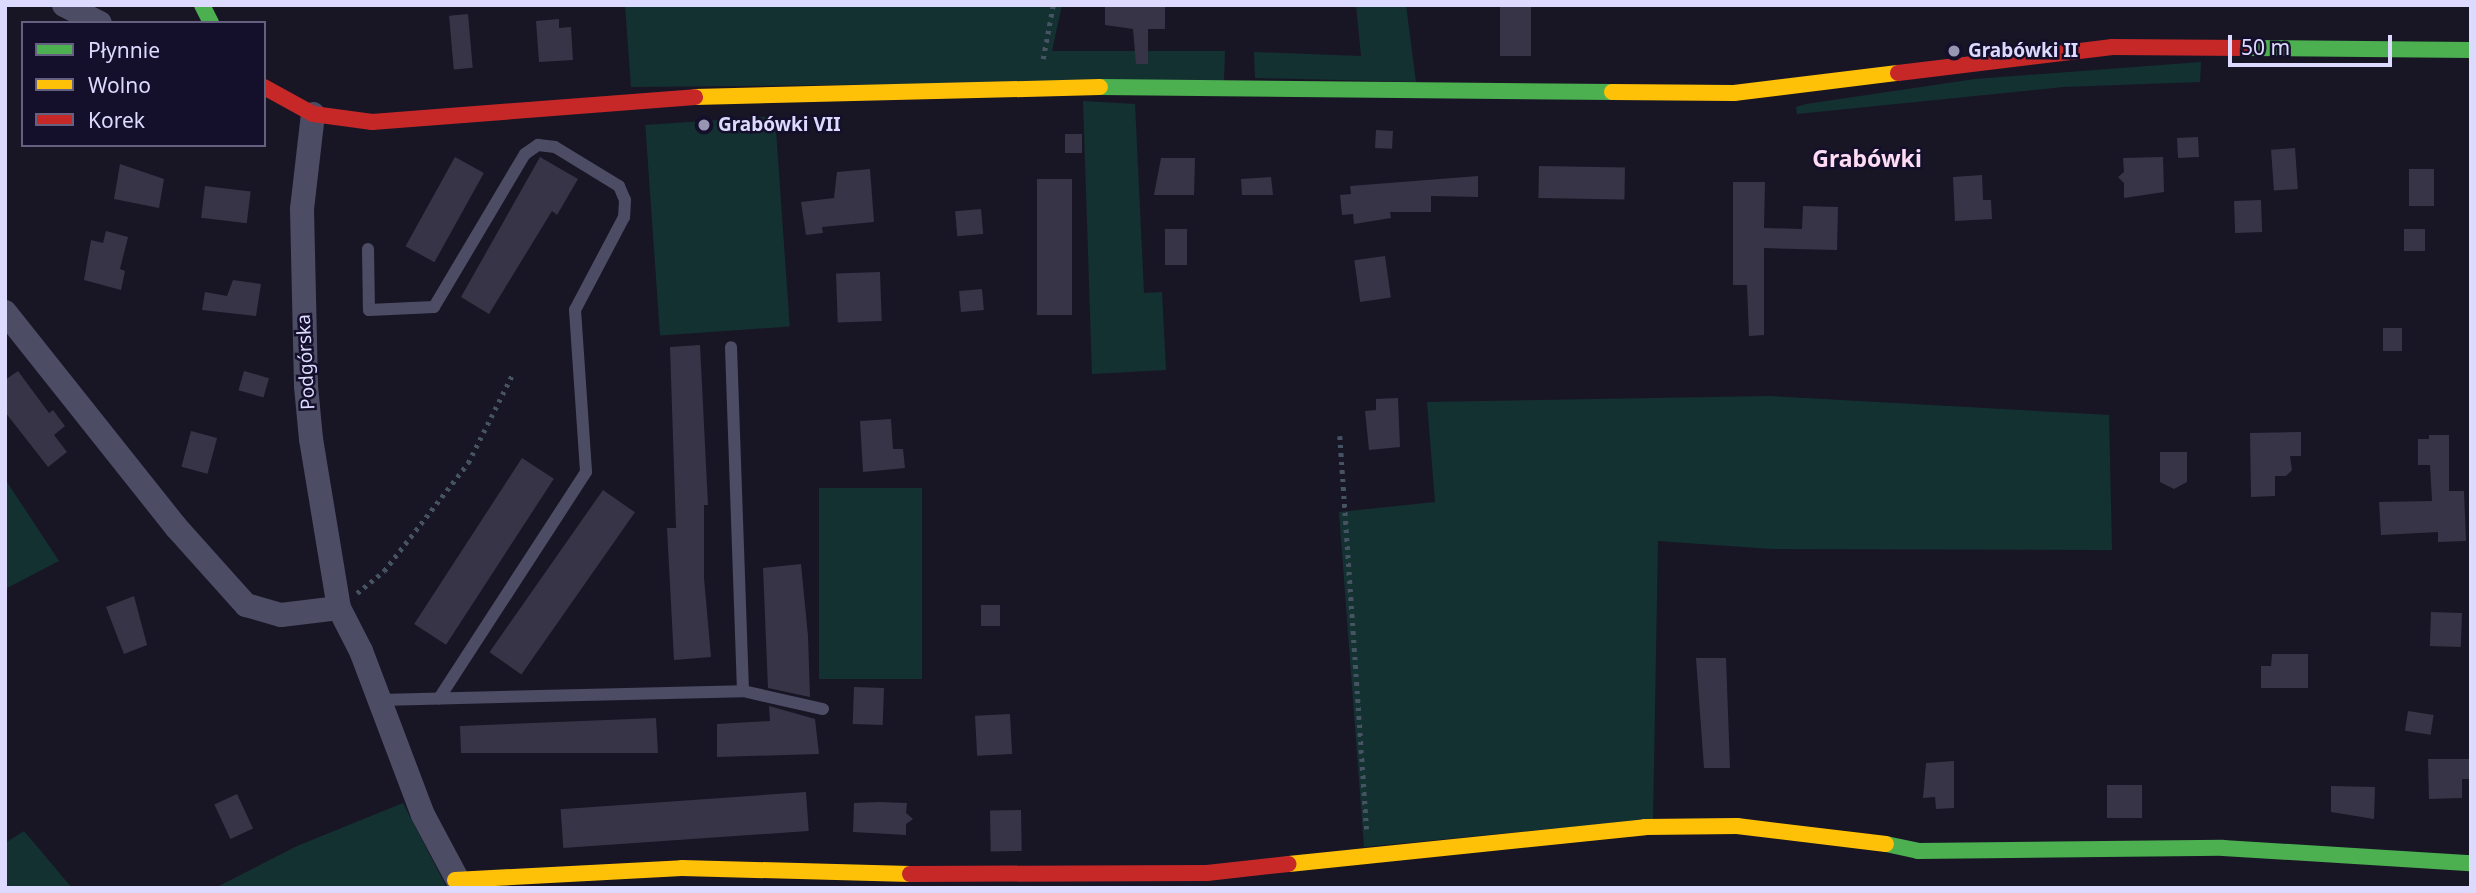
<!DOCTYPE html>
<meta charset="utf-8">
<style>
body{margin:0}
#map{position:relative;width:2476px;height:893px;overflow:hidden;background:#181625;font-family:"Noto Sans",sans-serif}
div>[style]{position:absolute}
[style*='--x']{left:calc(var(--x)*1px);top:calc(var(--y)*1px);width:calc(var(--w)*1px);rotate:calc(var(--a)*1deg)}
.green>*{inset:0;background:#143131;transform-origin:0 0}
.building>*{inset:0;background:#363446;transform-origin:0 0}
.path>*{height:4.5px;margin-top:-2.25px;transform-origin:0;background:repeating-linear-gradient(90deg,#455362 0 3.5px,transparent 0 8.5px)}
.lane>*{height:12px;margin:-6px;padding:0 6px;transform-origin:6px;border-radius:6px;background:#4c4c65}
.street>*{height:24px;margin:-12px;padding:0 12px;transform-origin:12px;border-radius:12px;background:#4c4c65}
.fast>*{height:16px;margin:-8px;padding:0 8px;transform-origin:8px;border-radius:8px;background:#4caf50}
.slow>*{height:16px;margin:-8px;padding:0 8px;transform-origin:8px;border-radius:8px;background:#ffc107}
.jam>*{height:16px;margin:-8px;padding:0 8px;transform-origin:8px;border-radius:8px;background:#c62828}
.dots>*{width:19px;height:19px;translate:-50% -50%;box-sizing:border-box;border:4px solid #14102b;border-radius:50%}
span{translate:-50% -50%;white-space:nowrap;text-align:center;line-height:1.15;-webkit-text-stroke:5px #14102b;paint-order:stroke}
.poi-label{font-size:19px;color:#dddaff;font-weight:700}
.left{translate:0 -50%;text-align:left}
.street-label{font-size:19px;color:#dddaff}
.quarter-label{font-size:23px;color:#ffdcf3;font-weight:700}
.frame{position:absolute;inset:0;border:7px solid #dddaff;pointer-events:none}
.legend{position:absolute;left:21px;top:21px;width:245px;height:126px;box-sizing:border-box;background:#14102b;border:2px solid #646180;margin:0;padding:9px 12px;list-style:none;font-size:21px;color:#dddaff}
.legend li{display:flex;align-items:center;gap:14px;height:35px}
.legend b{width:35px;border:2px solid #646180}
.scale{position:absolute;left:2228px;top:35px;width:164px;height:32px;box-sizing:border-box;border:4px solid #dddaff;border-top:0;padding-left:9px;font-size:21px;line-height:24px;white-space:nowrap;color:#dddaff;-webkit-text-stroke:5px #14102b;paint-order:stroke}
</style>
<div id="map">
<div class="green">
<i style="clip-path:polygon(625px 5px,1062px 5px,1052px 51px,1225px 51px,1224px 81px,631px 87px)"></i>
<i style="clip-path:polygon(1356px 5px,1406px 5px,1416px 82px,1255px 78px,1254px 52px,1361px 56px)"></i>
<i style="clip-path:polygon(2201px 62px,2200px 82px,2063px 87px,1797px 114px,1796px 107px,1806px 104px,1975px 79px)"></i>
<i style="clip-path:polygon(1083px 101px,1135px 104px,1144px 293px,1162px 292px,1166px 370px,1092px 374px)"></i>
<i style="left:775px;top:116px;width:211px;height:130px;rotate:86deg"></i>
<i style="clip-path:polygon(1770px 396px,2109px 415px,2112px 550px,1772px 549px,1658px 541px,1653px 819px,1364px 847px,1339px 512px,1435px 502px,1427px 402px)"></i>
<i style="clip-path:polygon(5px 479px,59px 561px,5px 589px)"></i>
<i style="left:819px;top:488px;width:103px;height:191px"></i>
<i style="clip-path:polygon(403px 803px,447px 888px,215px 888px,297px 846px)"></i>
<i style="clip-path:polygon(24px 831px,72px 888px,5px 888px,5px 843px)"></i>
</div>
<div class="building">
<i style="clip-path:polygon(1105px 5px,1165px 5px,1165px 29px,1148px 29px,1148px 64px,1136px 64px,1133px 29px,1105px 25px)"></i>
<i style="left:1500px;top:5px;width:31px;height:51px"></i>
<i style="left:468px;top:14px;width:54px;height:19px;rotate:85deg"></i>
<i style="clip-path:polygon(559px 19px,559px 28px,571px 27px,573px 60px,539px 62px,536px 21px)"></i>
<i style="left:1376px;top:130px;width:17px;height:18px;rotate:3deg"></i>
<i style="left:1065px;top:134px;width:17px;height:19px"></i>
<i style="left:2198px;top:137px;width:20px;height:21px;rotate:87deg"></i>
<i style="left:2295px;top:148px;width:41px;height:24px;rotate:86deg"></i>
<i style="left:455px;top:157px;width:33px;height:102px;rotate:29deg"></i>
<i style="clip-path:polygon(540px 157px,578px 179px,557px 215px,552px 211px,489px 314px,461px 297px)"></i>
<i style="clip-path:polygon(2163px 157px,2164px 192px,2124px 198px,2124px 183px,2118px 177px,2124px 172px,2123px 158px)"></i>
<i style="clip-path:polygon(1161px 158px,1195px 158px,1194px 195px,1154px 195px)"></i>
<i style="clip-path:polygon(120px 164px,164px 179px,159px 208px,114px 199px)"></i>
<i style="left:1539px;top:166px;width:86px;height:32px;rotate:1deg"></i>
<i style="clip-path:polygon(870px 169px,874px 222px,822px 227px,823px 233px,806px 235px,801px 202px,834px 198px,837px 172px)"></i>
<i style="left:2409px;top:169px;width:25px;height:37px"></i>
<i style="clip-path:polygon(1982px 175px,1983px 200px,1991px 200px,1992px 219px,1955px 221px,1953px 177px)"></i>
<i style="clip-path:polygon(1478px 176px,1478px 197px,1431px 196px,1431px 212px,1390px 212px,1391px 218px,1354px 224px,1353px 214px,1342px 215px,1340px 195px,1351px 194px,1350px 186px)"></i>
<i style="clip-path:polygon(1271px 177px,1273px 195px,1242px 195px,1241px 179px)"></i>
<i style="left:1037px;top:179px;width:35px;height:136px"></i>
<i style="clip-path:polygon(1733px 182px,1765px 182px,1764px 228px,1802px 229px,1803px 206px,1838px 207px,1837px 250px,1764px 248px,1764px 335px,1749px 336px,1747px 285px,1733px 285px)"></i>
<i style="left:205px;top:186px;width:46px;height:32px;rotate:7deg"></i>
<i style="left:2261px;top:200px;width:32px;height:27px;rotate:88deg"></i>
<i style="left:981px;top:209px;width:25px;height:26px;rotate:85deg"></i>
<i style="left:1165px;top:229px;width:22px;height:36px"></i>
<i style="left:2425px;top:229px;width:22px;height:21px;rotate:90deg"></i>
<i style="clip-path:polygon(106px 231px,128px 237px,120px 269px,125px 271px,121px 290px,84px 280px,91px 240px,103px 243px)"></i>
<i style="left:1385px;top:256px;width:42px;height:31px;rotate:82deg"></i>
<i style="left:880px;top:272px;width:49px;height:44px;rotate:88deg"></i>
<i style="clip-path:polygon(233px 280px,261px 284px,256px 316px,202px 310px,205px 292px,227px 296px)"></i>
<i style="left:982px;top:289px;width:21px;height:23px;rotate:85deg"></i>
<i style="left:2383px;top:328px;width:19px;height:23px"></i>
<i style="clip-path:polygon(700px 345px,708px 505px,704px 505px,704px 578px,711px 657px,674px 660px,667px 528px,676px 528px,670px 347px)"></i>
<i style="clip-path:polygon(18px 371px,49px 413px,53px 410px,65px 426px,54px 435px,67px 452px,48px 467px,5px 412px,5px 380px)"></i>
<i style="left:244px;top:371px;width:26px;height:20px;rotate:16deg"></i>
<i style="clip-path:polygon(1398px 398px,1400px 447px,1369px 450px,1365px 411px,1376px 410px,1376px 399px)"></i>
<i style="clip-path:polygon(891px 419px,893px 449px,903px 449px,905px 468px,863px 472px,860px 421px)"></i>
<i style="left:191px;top:431px;width:27px;height:37px;rotate:15deg"></i>
<i style="clip-path:polygon(2301px 432px,2301px 456px,2290px 456px,2292px 470px,2286px 476px,2275px 476px,2275px 496px,2251px 497px,2250px 433px)"></i>
<i style="clip-path:polygon(2429px 435px,2449px 435px,2449px 491px,2464px 491px,2466px 541px,2438px 542px,2438px 532px,2381px 535px,2379px 502px,2432px 501px,2430px 465px,2418px 465px,2418px 439px,2429px 439px)"></i>
<i style="clip-path:polygon(2160px 452px,2187px 452px,2187px 482px,2174px 489px,2160px 482px)"></i>
<i style="left:522px;top:458px;width:38px;height:198px;rotate:33deg"></i>
<i style="left:603px;top:490px;width:39px;height:198px;rotate:35deg"></i>
<i style="clip-path:polygon(801px 564px,808px 636px,810px 697px,768px 688px,763px 568px)"></i>
<i style="clip-path:polygon(134px 596px,147px 645px,124px 654px,106px 607px)"></i>
<i style="left:981px;top:605px;width:19px;height:21px"></i>
<i style="left:2431px;top:612px;width:31px;height:34px;rotate:2deg"></i>
<i style="clip-path:polygon(2272px 654px,2308px 654px,2308px 688px,2261px 688px,2261px 666px,2271px 666px)"></i>
<i style="clip-path:polygon(1696px 658px,1726px 658px,1730px 768px,1704px 768px)"></i>
<i style="left:854px;top:687px;width:30px;height:37px;rotate:2deg"></i>
<i style="clip-path:polygon(769px 706px,815px 719px,819px 754px,717px 757px,717px 724px,770px 721px)"></i>
<i style="left:2408px;top:711px;width:26px;height:20px;rotate:9deg"></i>
<i style="left:1010px;top:714px;width:40px;height:35px;rotate:87deg"></i>
<i style="clip-path:polygon(656px 718px,658px 753px,461px 753px,460px 726px)"></i>
<i style="clip-path:polygon(2428px 759px,2471px 759px,2471px 779px,2462px 779px,2462px 798px,2429px 799px)"></i>
<i style="clip-path:polygon(1954px 761px,1954px 808px,1936px 809px,1935px 797px,1923px 798px,1926px 763px)"></i>
<i style="left:2107px;top:785px;width:35px;height:33px"></i>
<i style="clip-path:polygon(2331px 786px,2375px 787px,2374px 819px,2331px 812px)"></i>
<i style="left:806px;top:792px;width:39px;height:246px;rotate:86deg"></i>
<i style="left:237px;top:794px;width:38px;height:25px;rotate:65deg"></i>
<i style="clip-path:polygon(879px 802px,907px 803px,906px 813px,913px 819px,906px 824px,906px 835px,853px 832px,854px 803px)"></i>
<i style="left:1021px;top:810px;width:41px;height:31px;rotate:89deg"></i>
</div>
<div class="path">
<i style="--x:1043;--y:59;--w:55;--a:-79.5"></i>
<i style="--x:1340;--y:436;--w:394;--a:86.1"></i>
<i style="--x:357;--y:593;--w:35;--a:-39"></i>
<i style="--x:384;--y:571;--w:137;--a:-52.1"></i>
<i style="--x:468;--y:463;--w:101;--a:-63.4"></i>
</div>
<div class="lane">
<i style="--x:368;--y:249;--w:61;--a:89.1"></i>
<i style="--x:369;--y:310;--w:65;--a:-2.6"></i>
<i style="--x:434;--y:307;--w:178;--a:-59.3"></i>
<i style="--x:525;--y:154;--w:16;--a:-35"></i>
<i style="--x:538;--y:145;--w:17;--a:7"></i>
<i style="--x:555;--y:147;--w:75;--a:31.4"></i>
<i style="--x:619;--y:186;--w:15;--a:67"></i>
<i style="--x:625;--y:200;--w:17;--a:93"></i>
<i style="--x:624;--y:217;--w:105;--a:117.8"></i>
<i style="--x:575;--y:310;--w:162;--a:86.1"></i>
<i style="--x:586;--y:472;--w:270;--a:123"></i>
<i style="--x:743;--y:691;--w:82;--a:12.7"></i>
<i style="--x:380;--y:700;--w:363;--a:-1.4"></i>
<i style="--x:743;--y:691;--w:344;--a:-92"></i>
</div>
<div class="street">
<i style="--x:64;--y:5;--w:40;--a:26.6"></i>
<i style="--x:313;--y:114;--w:96;--a:96.6"></i>
<i style="--x:302;--y:209;--w:177;--a:88.7"></i>
<i style="--x:306;--y:386;--w:53;--a:84.6"></i>
<i style="--x:311;--y:439;--w:171;--a:80.6"></i>
<i style="--x:339;--y:608;--w:48;--a:62.9"></i>
<i style="--x:361;--y:651;--w:175;--a:69.3"></i>
<i style="--x:423;--y:815;--w:83;--a:61.9"></i>
<i style="--x:5;--y:312;--w:275;--a:51.5"></i>
<i style="--x:176;--y:527;--w:105;--a:48.1"></i>
<i style="--x:246;--y:605;--w:36;--a:16"></i>
<i style="--x:281;--y:615;--w:58;--a:-6.9"></i>
</div>
<div class="fast">
<i style="--x:202;--y:5;--w:20;--a:63"></i>
<i style="--x:2246;--y:48;--w:225;--a:0.5"></i>
<i style="--x:1100;--y:87;--w:512;--a:0.56"></i>
<i style="--x:1886;--y:844;--w:33;--a:12"></i>
<i style="--x:1918;--y:851;--w:305;--a:-0.6"></i>
<i style="--x:2223;--y:848;--w:248;--a:3.5"></i>
</div>
<div class="slow">
<i style="--x:1612;--y:92;--w:122;--a:0.5"></i>
<i style="--x:1734;--y:93;--w:165;--a:-7"></i>
<i style="--x:695;--y:97;--w:405;--a:-1.4"></i>
<i style="--x:1289;--y:864;--w:358;--a:-5.9"></i>
<i style="--x:1645;--y:827;--w:92;--a:-0.6"></i>
<i style="--x:1737;--y:826;--w:150;--a:6.9"></i>
<i style="--x:455;--y:880;--w:227;--a:-3"></i>
<i style="--x:682;--y:868;--w:228;--a:1.5"></i>
</div>
<div class="jam">
<i style="--x:1898;--y:73;--w:216;--a:-6.9"></i>
<i style="--x:2112;--y:47;--w:134;--a:0.4"></i>
<i style="--x:264;--y:87;--w:56;--a:28.9"></i>
<i style="--x:313;--y:114;--w:60;--a:7.7"></i>
<i style="--x:372;--y:122;--w:324;--a:-4.4"></i>
<i style="--x:910;--y:874;--w:297;--a:-0.2"></i>
<i style="--x:1207;--y:873;--w:82;--a:-6.3"></i>
</div>
<div class="dots">
<i style="left:1954px;top:51px;background:#9895b3"></i>
<i style="left:704px;top:125px;background:#9895b3"></i>
</div>
<div class="poi-label">
<span class="left" style="left:1968px;top:51px">Grabówki II</span>
<span class="left" style="left:718px;top:125px">Grabówki VII</span>
</div>
<div class="street-label">
<span style="left:306px;top:362px;rotate:-93deg">Podgórska</span>
</div>
<div class="quarter-label">
<span style="left:1867px;top:158px">Grabówki</span>
</div>
<div class="frame"></div>
<ul class="legend">
<li><b style="height:9px;background:#4caf50"></b>Płynnie</li>
<li><b style="height:9px;background:#ffc107"></b>Wolno</li>
<li><b style="height:9px;background:#c62828"></b>Korek</li>
</ul>
<div class="scale">50 m</div>
</div>
